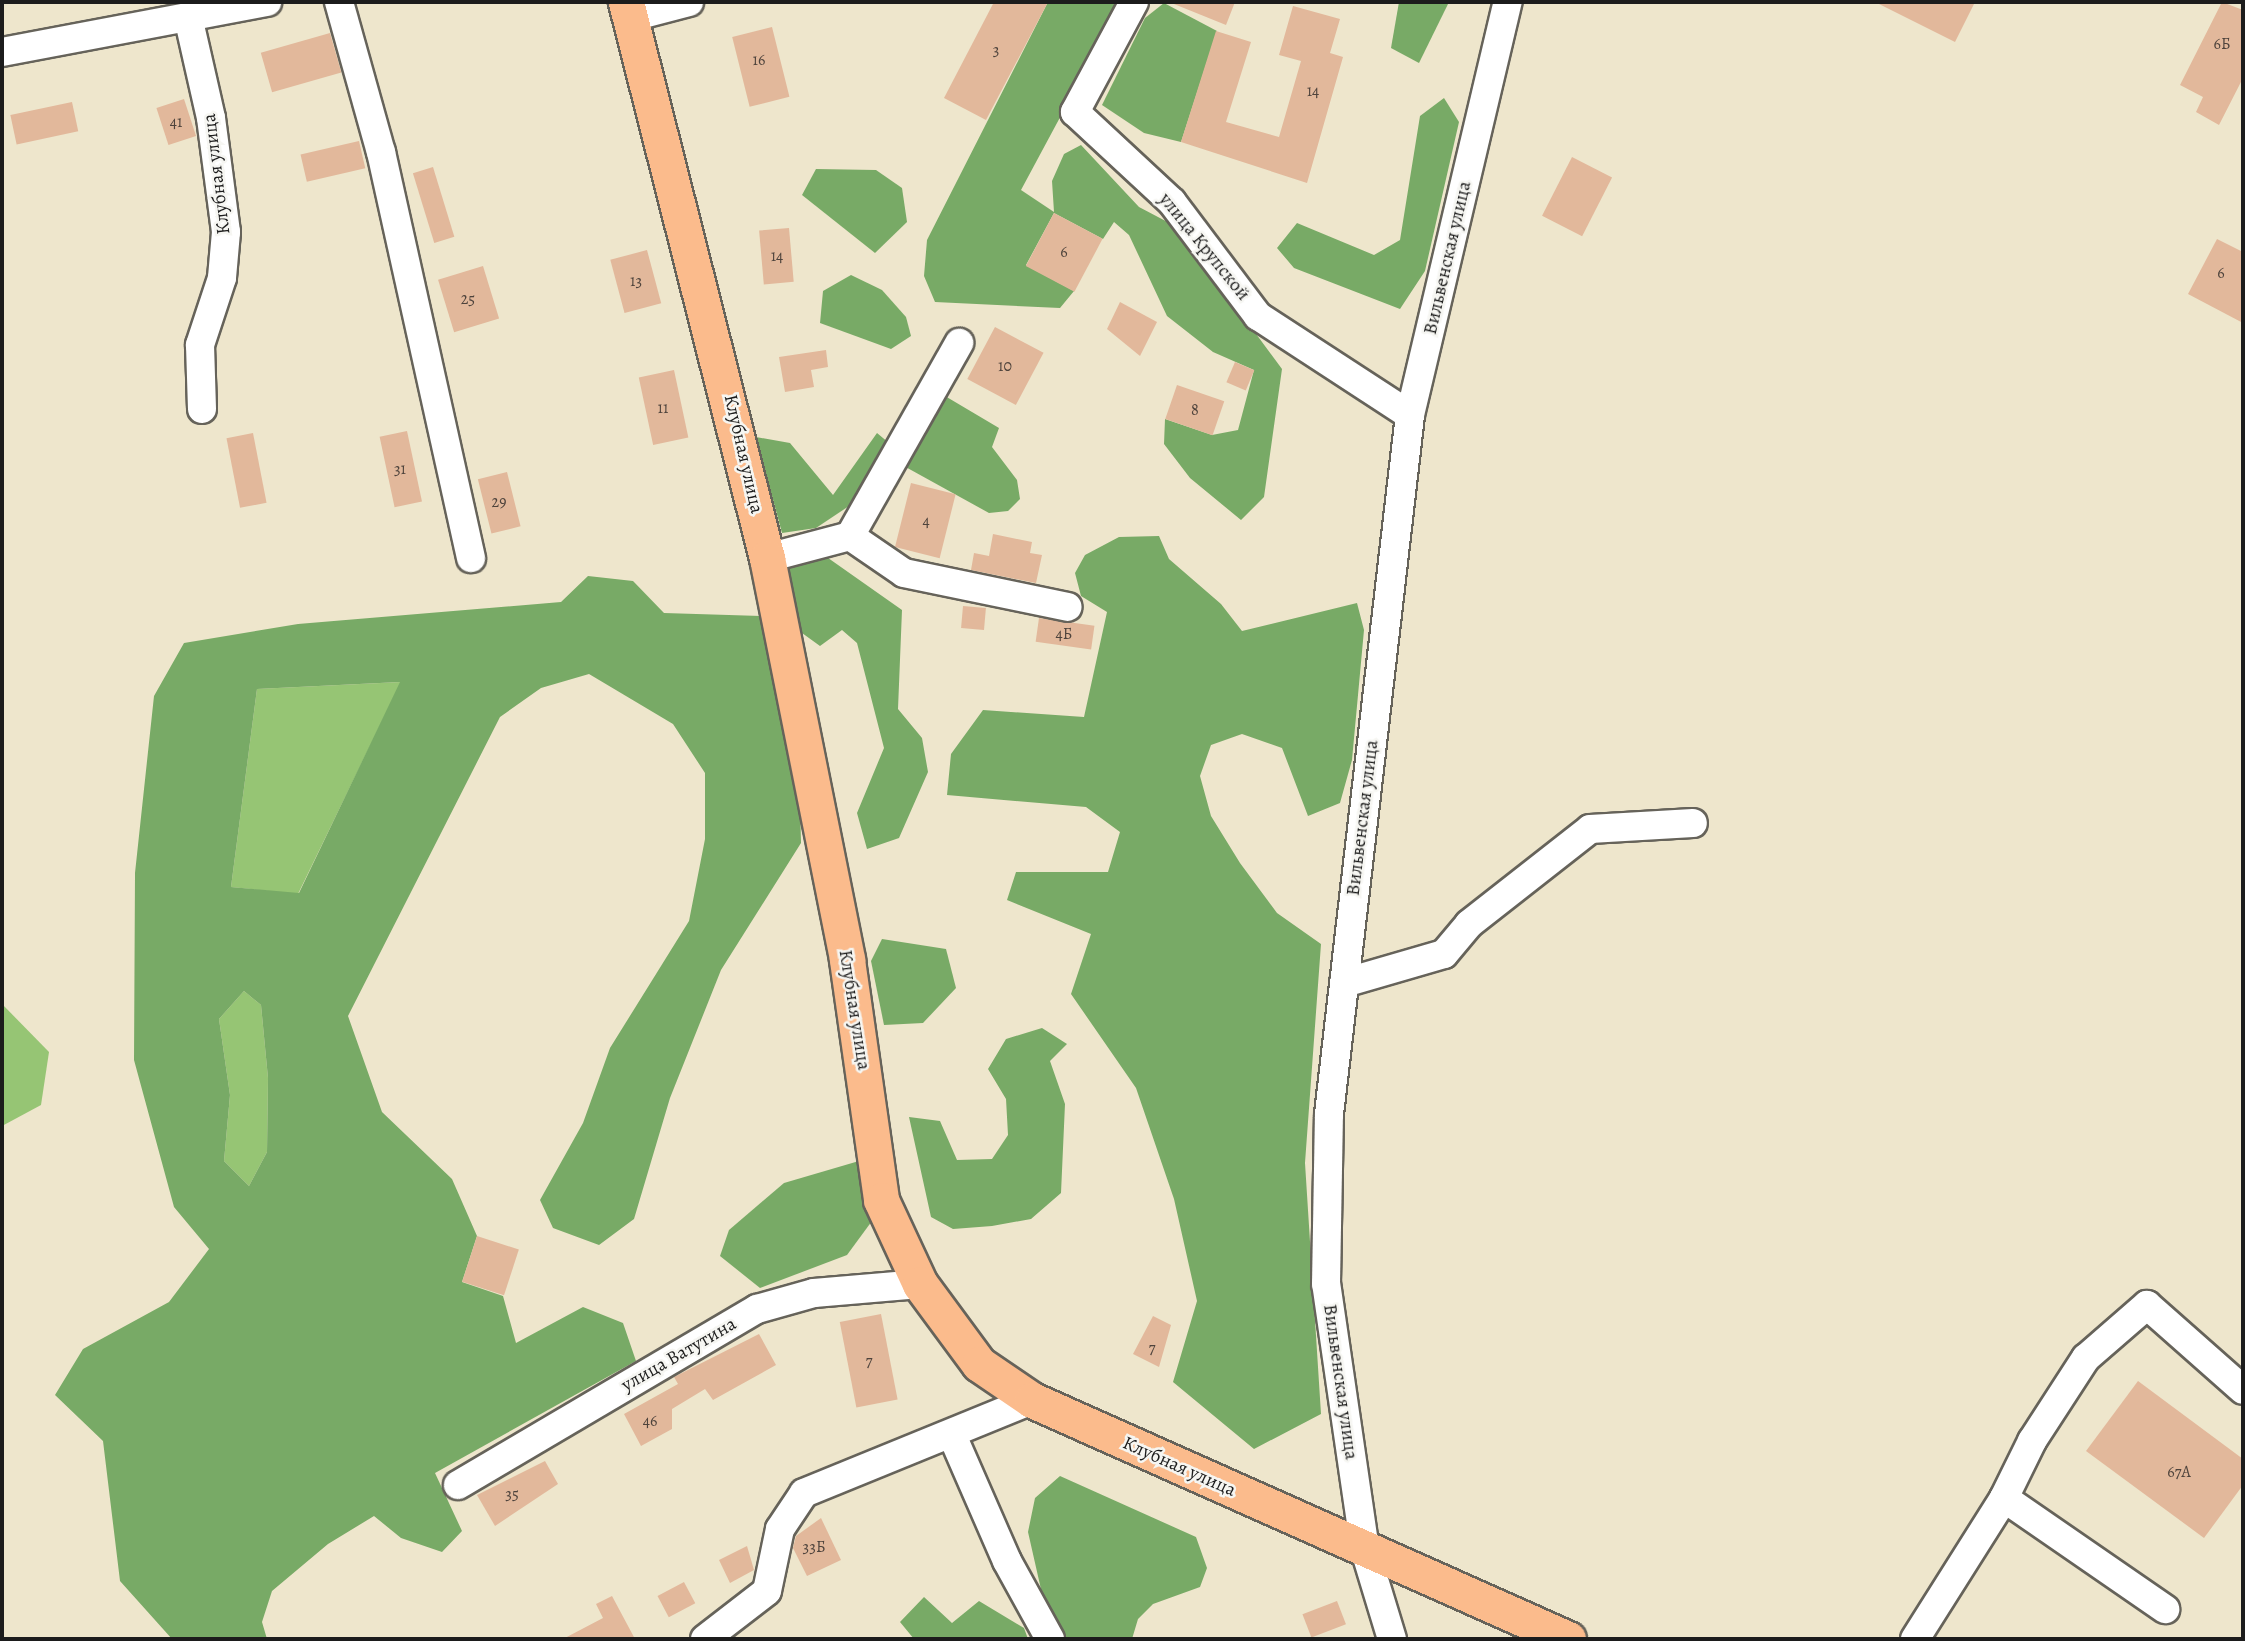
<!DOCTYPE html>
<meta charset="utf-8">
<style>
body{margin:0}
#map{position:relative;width:2245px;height:1641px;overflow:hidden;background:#eee6cc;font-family:Alegreya,serif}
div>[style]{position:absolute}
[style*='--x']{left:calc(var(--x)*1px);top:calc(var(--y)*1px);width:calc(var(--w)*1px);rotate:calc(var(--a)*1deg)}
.green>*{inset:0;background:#96c574}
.forest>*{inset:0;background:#78aa66}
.building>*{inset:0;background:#e2b89b;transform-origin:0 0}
.roads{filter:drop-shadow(2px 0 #66635a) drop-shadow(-2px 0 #66635a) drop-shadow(0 2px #66635a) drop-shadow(0 -2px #66635a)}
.minor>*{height:28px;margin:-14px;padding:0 14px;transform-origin:14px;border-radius:14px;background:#fff}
.major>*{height:35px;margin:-17.5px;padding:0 17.5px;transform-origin:17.5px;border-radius:17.5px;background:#fbbb8c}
span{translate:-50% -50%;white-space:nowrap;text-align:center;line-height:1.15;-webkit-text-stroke:5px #f6f6f2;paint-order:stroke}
.number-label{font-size:16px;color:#4e433c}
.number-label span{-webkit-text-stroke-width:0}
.street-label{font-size:19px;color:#1c1c1c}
.frame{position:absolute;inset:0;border:4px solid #1c1c1c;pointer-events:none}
</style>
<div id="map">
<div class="green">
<i style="clip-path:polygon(401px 682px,298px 894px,231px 887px,257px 689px)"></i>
<i style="clip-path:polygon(244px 991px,261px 1005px,268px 1078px,267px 1152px,249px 1186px,224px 1161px,230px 1095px,219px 1019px)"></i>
<i style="clip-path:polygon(2px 1004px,49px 1052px,41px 1105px,2px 1126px)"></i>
</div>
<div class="forest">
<i style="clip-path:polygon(1048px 2px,1122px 2px,1021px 190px,1054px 212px,1052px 181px,1064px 154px,1081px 145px,1139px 207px,1177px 227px,1282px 369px,1264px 497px,1241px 520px,1190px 478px,1164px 444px,1165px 419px,1212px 435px,1238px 430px,1254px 370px,1213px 352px,1167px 316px,1129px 235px,1114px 222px,1103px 239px,1054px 213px,1026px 265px,1074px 291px,1060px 308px,935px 302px,924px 276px,927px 240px)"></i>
<i style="clip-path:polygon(1399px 2px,1449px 2px,1419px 63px,1391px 48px)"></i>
<i style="clip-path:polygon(1164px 3px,1217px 31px,1181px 142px,1144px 133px,1102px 105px,1145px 18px)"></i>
<i style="clip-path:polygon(1444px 98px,1459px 122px,1425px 271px,1400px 309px,1294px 268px,1277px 248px,1297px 223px,1374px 255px,1400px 240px,1420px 116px)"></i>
<i style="clip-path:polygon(816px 169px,876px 170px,902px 188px,907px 222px,875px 253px,802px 195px)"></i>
<i style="clip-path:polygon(851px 275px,882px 290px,906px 317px,911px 336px,891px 349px,820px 323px,823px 291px)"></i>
<i style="clip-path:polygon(945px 396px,999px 428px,992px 447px,1017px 480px,1020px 499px,1008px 511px,989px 513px,902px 465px)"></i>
<i style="clip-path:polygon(877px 433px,895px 448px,864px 496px,816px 528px,782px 533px,756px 437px,790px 443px,833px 495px)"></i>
<i style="clip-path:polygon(1159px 536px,1169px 559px,1221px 604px,1242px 631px,1357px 603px,1364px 630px,1352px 760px,1340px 803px,1308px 816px,1282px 748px,1242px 734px,1211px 745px,1200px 776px,1211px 816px,1240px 863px,1277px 913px,1321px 944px,1305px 1163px,1321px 1414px,1254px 1449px,1173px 1382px,1197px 1301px,1174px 1199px,1136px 1088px,1071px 994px,1091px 934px,1007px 900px,1016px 872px,1108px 872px,1120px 832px,1086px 807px,947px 795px,951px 754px,983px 710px,1084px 717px,1107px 612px,1081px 596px,1075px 573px,1085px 555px,1119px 537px)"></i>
<i style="clip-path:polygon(821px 553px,902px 610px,898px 709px,922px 738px,928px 772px,899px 838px,867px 849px,857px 813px,884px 748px,857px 643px,842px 630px,820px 646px,802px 633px,787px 564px)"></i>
<i style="clip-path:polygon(evenodd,588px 576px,633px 581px,664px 613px,761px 616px,800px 802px,801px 843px,721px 970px,670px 1098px,634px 1219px,599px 1245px,553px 1228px,540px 1200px,583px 1123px,610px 1048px,689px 921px,705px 839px,705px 773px,673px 724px,589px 674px,541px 688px,500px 717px,348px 1016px,382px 1112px,452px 1179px,477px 1236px,462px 1282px,503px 1296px,516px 1343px,583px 1307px,623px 1323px,636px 1361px,435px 1473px,462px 1531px,442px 1552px,401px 1538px,374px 1516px,328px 1544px,272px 1591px,262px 1622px,267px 1639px,172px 1639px,120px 1581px,103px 1441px,55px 1395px,83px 1349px,169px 1302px,209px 1249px,174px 1207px,134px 1060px,135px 873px,154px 696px,184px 643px,298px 624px,561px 602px,588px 576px,400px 682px,299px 893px,231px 887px,257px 689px,400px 682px,588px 576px,244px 991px,261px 1005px,268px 1078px,267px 1152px,249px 1186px,224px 1161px,230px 1095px,219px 1019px,244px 991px)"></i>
<i style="clip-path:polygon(882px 939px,946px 949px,956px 988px,923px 1023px,884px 1025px,871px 961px)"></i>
<i style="clip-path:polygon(1042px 1028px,1067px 1044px,1050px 1061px,1065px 1104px,1061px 1193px,1031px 1219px,992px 1226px,953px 1229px,931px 1217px,909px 1117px,940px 1121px,957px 1160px,992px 1159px,1008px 1135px,1006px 1099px,988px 1069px,1006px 1039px)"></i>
<i style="clip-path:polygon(859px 1161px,872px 1221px,847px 1255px,760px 1288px,720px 1256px,729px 1230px,784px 1183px)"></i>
<i style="clip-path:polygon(1060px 1476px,1196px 1537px,1207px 1568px,1200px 1587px,1153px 1604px,1138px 1619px,1132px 1639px,1065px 1639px,1045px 1607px,1028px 1532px,1035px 1498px)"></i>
<i style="clip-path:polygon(924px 1597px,952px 1623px,979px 1601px,1024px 1628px,1028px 1639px,914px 1639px,900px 1622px)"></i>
</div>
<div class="building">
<i style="clip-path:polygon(994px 2px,1048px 2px,986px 120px,944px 98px)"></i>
<i style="clip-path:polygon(1169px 2px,1235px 2px,1226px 25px)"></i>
<i style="clip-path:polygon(1875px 2px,1975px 2px,1955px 42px)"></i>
<i style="clip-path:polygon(2222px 2px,2243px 10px,2243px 78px,2219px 125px,2196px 112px,2203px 97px,2180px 85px)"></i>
<i style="clip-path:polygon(1293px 6px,1340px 19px,1330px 53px,1343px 57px,1307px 183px,1181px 142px,1216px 31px,1251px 42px,1226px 122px,1279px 137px,1301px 61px,1279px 55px)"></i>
<i style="left:772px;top:27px;width:72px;height:41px;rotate:76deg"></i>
<i style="left:330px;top:33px;width:41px;height:72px;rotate:74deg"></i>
<i style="left:184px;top:99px;width:39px;height:29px;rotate:72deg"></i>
<i style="left:72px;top:102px;width:30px;height:63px;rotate:78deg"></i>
<i style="left:359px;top:141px;width:28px;height:60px;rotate:77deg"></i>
<i style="left:1572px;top:157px;width:45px;height:66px;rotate:27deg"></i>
<i style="left:433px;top:167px;width:73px;height:21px;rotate:73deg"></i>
<i style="left:1054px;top:213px;width:55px;height:60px;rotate:28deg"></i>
<i style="left:789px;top:228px;width:54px;height:30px;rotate:85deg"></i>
<i style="clip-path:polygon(2217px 239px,2243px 252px,2243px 323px,2188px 294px)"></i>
<i style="left:647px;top:250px;width:55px;height:38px;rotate:75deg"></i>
<i style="left:483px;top:266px;width:55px;height:47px;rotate:73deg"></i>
<i style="clip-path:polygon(1120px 302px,1157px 322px,1140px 356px,1107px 329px)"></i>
<i style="left:995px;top:327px;width:55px;height:59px;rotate:28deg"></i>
<i style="clip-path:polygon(826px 350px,828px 367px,811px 370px,814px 387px,785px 392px,779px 357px)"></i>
<i style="left:1235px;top:362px;width:21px;height:22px;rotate:23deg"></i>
<i style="left:674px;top:370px;width:69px;height:36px;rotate:78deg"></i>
<i style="left:1177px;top:385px;width:50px;height:36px;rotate:19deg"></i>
<i style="left:407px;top:431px;width:72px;height:28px;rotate:78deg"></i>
<i style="left:253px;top:433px;width:71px;height:27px;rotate:79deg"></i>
<i style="left:507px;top:472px;width:56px;height:30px;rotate:76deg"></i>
<i style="left:911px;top:483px;width:46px;height:66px;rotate:14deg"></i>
<i style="clip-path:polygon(993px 534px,1032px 542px,1030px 553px,1042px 555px,1036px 583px,971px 570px,974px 553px,989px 556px)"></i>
<i style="left:963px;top:606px;width:23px;height:22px;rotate:5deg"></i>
<i style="left:1039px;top:618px;width:56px;height:24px;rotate:8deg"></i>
<i style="left:477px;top:1236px;width:44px;height:48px;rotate:18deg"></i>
<i style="left:881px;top:1314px;width:87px;height:42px;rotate:79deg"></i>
<i style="clip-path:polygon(1153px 1316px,1171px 1325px,1159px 1367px,1133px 1354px)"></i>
<i style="clip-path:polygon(759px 1334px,776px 1365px,713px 1400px,705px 1389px,672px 1409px,672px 1429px,641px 1446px,624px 1414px,678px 1384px,674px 1377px)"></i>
<i style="clip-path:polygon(2138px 1381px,2243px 1459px,2243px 1485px,2204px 1538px,2086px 1451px)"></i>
<i style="clip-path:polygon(545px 1461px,558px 1484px,495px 1526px,477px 1495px)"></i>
<i style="clip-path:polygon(821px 1518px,841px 1560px,807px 1576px,793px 1548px,796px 1536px)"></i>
<i style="clip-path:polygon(747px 1546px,754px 1570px,730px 1583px,719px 1560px)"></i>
<i style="left:684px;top:1582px;width:24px;height:30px;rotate:62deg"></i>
<i style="clip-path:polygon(612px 1596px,635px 1639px,563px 1639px,603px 1618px,596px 1604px)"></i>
<i style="left:1337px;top:1601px;width:25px;height:37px;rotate:69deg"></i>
</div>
<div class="roads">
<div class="minor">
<i style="--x:339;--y:2;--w:156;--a:74.4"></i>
<i style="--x:381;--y:152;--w:416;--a:77.5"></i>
<i style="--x:1134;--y:2;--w:125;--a:118.2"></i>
<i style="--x:1075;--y:112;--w:132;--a:42.9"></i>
<i style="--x:1172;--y:202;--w:143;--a:53"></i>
<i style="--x:1258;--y:316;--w:181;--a:33.1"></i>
<i style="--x:632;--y:17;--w:59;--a:-14.7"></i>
<i style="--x:189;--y:21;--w:99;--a:77.2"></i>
<i style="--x:211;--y:118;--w:115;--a:82.5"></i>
<i style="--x:226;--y:232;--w:46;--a:95"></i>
<i style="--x:222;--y:278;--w:71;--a:108.2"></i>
<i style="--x:200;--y:345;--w:64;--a:88.2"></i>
<i style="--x:2;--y:52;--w:270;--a:-10.7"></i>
<i style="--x:850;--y:536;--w:65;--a:34.4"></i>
<i style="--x:904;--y:573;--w:167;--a:11.7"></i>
<i style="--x:767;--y:558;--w:86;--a:-14.8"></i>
<i style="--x:850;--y:536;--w:222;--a:-60.5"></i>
<i style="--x:1344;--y:983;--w:104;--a:-16.2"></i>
<i style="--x:1444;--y:954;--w:39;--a:-50"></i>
<i style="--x:1469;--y:924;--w:154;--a:-38.1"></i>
<i style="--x:1590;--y:829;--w:103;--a:-3.3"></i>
<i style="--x:952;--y:1435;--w:137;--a:66.4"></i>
<i style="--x:1007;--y:1561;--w:89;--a:61.1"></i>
<i style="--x:458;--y:1485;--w:347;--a:-30.5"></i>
<i style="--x:757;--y:1309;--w:59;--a:-15.7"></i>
<i style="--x:814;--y:1293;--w:106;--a:-4.9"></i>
<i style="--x:2004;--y:1498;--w:64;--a:-63.8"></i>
<i style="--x:2032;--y:1441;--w:99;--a:-57"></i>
<i style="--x:2086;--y:1358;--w:81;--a:-41"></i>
<i style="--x:2147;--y:1305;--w:128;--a:41.5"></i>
<i style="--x:705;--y:1639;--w:78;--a:-37.7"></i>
<i style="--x:767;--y:1591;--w:63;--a:-78.2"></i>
<i style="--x:780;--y:1529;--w:43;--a:-56.3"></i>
<i style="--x:804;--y:1493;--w:246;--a:-22.2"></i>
<i style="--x:1392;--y:1639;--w:93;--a:-106.9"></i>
<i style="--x:1365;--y:1550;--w:269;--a:-98.3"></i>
<i style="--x:1326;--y:1284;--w:170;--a:-89"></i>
<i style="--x:1329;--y:1114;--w:704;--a:-83.39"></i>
<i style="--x:1410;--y:415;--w:424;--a:-76.7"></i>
<i style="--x:1915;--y:1639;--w:167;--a:-57.7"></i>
<i style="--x:2004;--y:1498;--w:196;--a:34.6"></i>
</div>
<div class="major">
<i style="--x:626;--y:2;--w:574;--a:75.77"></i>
<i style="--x:767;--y:558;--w:410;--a:78.7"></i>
<i style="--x:847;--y:960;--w:242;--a:81.9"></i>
<i style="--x:881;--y:1200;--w:93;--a:65.1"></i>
<i style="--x:920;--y:1284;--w:99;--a:53.6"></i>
<i style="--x:979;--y:1364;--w:64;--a:34.2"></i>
<i style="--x:1032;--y:1400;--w:587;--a:24.03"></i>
</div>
</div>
<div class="number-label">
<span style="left:2222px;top:44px">6Б</span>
<span style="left:996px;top:50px">3</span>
<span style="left:759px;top:60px">16</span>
<span style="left:1313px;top:91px">14</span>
<span style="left:176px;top:122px">41</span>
<span style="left:1064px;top:252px">6</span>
<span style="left:777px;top:256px">14</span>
<span style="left:2221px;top:273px">6</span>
<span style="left:636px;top:281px">13</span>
<span style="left:468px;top:299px">25</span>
<span style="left:1005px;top:366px">10</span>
<span style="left:663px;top:408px">11</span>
<span style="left:1195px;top:410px">8</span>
<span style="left:400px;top:469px">31</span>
<span style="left:499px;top:502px">29</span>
<span style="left:926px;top:521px">4</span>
<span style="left:1064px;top:634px">4Б</span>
<span style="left:1152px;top:1348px">7</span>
<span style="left:869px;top:1361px">7</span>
<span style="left:650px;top:1421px">46</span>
<span style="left:2179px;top:1472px">67А</span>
<span style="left:512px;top:1494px">35</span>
<span style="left:814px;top:1547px">33Б</span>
</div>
<div class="street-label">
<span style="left:217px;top:174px;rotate:-97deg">Клубная улица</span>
<span style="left:1204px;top:247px;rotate:51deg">улица Крупской</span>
<span style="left:1448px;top:258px;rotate:-77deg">Вильвенская улица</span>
<span style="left:743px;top:454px;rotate:77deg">Клубная улица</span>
<span style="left:1363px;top:818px;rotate:-83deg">Вильвенская улица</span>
<span style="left:854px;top:1010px;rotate:81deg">Клубная улица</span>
<span style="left:679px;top:1355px;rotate:-30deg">улица Ватутина</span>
<span style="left:1340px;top:1382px;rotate:82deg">Вильвенская улица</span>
<span style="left:1179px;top:1467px;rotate:24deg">Клубная улица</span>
</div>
<div class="frame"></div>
</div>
